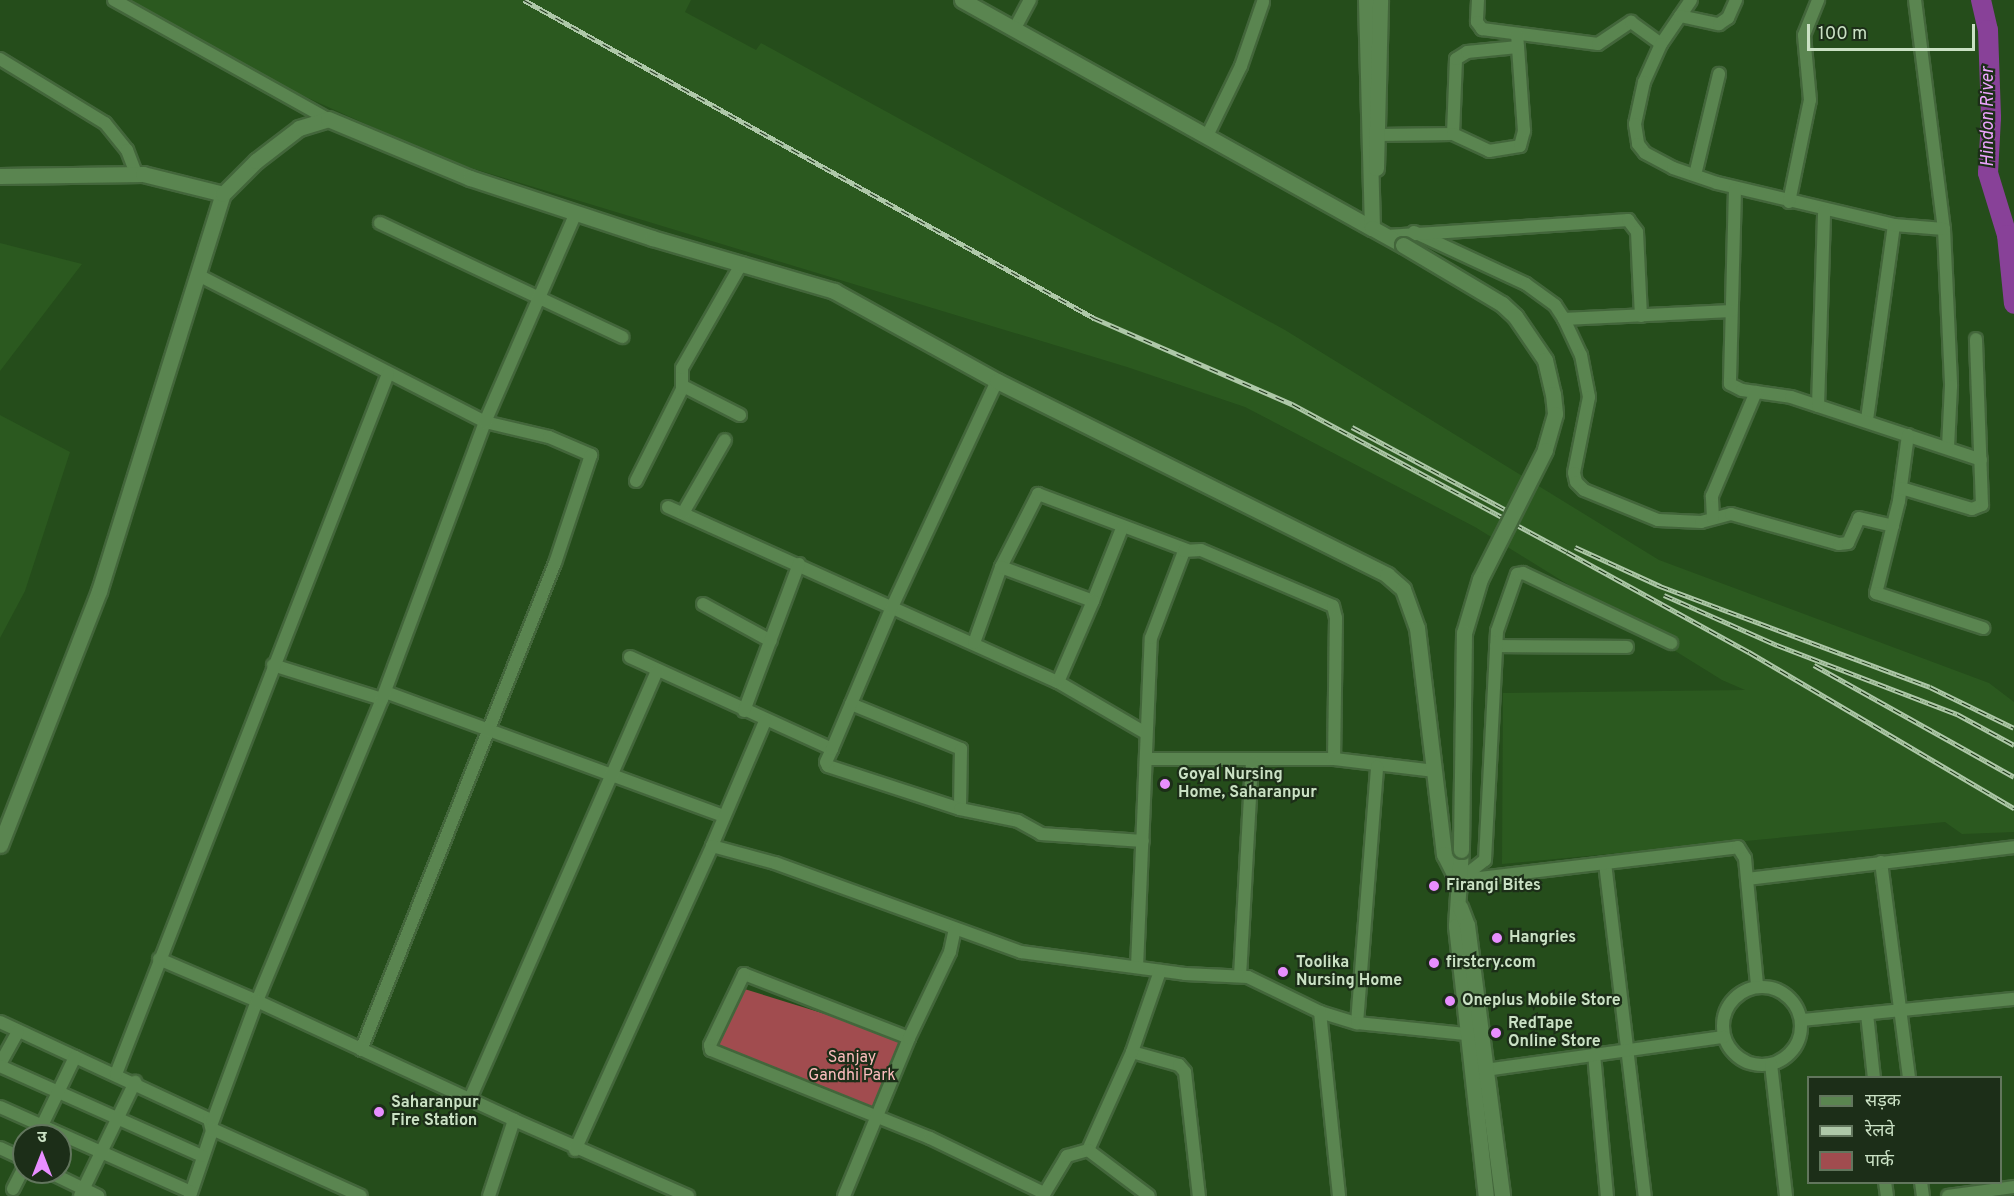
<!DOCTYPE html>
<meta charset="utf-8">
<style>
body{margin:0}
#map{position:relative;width:2014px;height:1196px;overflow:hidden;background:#254d1b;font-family:Overpass,"Noto Sans Devanagari",sans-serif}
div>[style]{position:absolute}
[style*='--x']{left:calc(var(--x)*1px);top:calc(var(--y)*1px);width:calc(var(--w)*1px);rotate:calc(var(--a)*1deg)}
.built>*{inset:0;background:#2b591f}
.green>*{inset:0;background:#a14c4f}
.river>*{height:20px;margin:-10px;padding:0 10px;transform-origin:10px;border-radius:10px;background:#884198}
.roads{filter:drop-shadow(2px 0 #43663b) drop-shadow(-2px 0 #43663b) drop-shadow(0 2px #43663b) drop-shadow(0 -2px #43663b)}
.street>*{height:12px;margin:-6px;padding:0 6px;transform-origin:6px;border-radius:6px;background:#5a8550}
.street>.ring{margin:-6px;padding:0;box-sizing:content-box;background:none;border:12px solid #5a8550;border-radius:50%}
.secondary>*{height:15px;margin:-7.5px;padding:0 7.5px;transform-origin:7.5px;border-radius:7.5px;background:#5a8550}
.rail>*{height:5px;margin-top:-2.5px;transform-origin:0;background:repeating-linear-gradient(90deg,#1c2e18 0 9px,#aec8a8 0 18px);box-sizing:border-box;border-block:2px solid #aec8a8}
.bridges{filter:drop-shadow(2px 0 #43663b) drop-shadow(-2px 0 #43663b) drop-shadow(0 2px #43663b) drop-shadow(0 -2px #43663b)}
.secondary-bridge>*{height:15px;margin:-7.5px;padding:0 7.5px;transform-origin:7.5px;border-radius:7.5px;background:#5a8550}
.dots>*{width:16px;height:16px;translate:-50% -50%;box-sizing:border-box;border:3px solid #1c2e18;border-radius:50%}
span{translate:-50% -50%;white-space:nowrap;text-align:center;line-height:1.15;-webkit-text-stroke:4.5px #1c2e18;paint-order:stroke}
.poi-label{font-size:16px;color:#cae1c4;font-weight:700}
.left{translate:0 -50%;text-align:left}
.park-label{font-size:16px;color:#fdbebe}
.water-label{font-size:18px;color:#eca4fd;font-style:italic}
.legend{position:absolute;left:1807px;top:1076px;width:195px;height:108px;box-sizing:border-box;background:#1c2e18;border:2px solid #62765d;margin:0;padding:8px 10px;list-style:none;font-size:18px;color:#cae1c4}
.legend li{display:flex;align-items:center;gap:12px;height:30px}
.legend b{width:30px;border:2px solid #62765d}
.north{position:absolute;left:12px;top:1124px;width:60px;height:60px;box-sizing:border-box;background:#1c2e18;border:2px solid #62765d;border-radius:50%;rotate:0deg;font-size:16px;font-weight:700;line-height:24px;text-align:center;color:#cae1c4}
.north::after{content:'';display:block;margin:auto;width:21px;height:27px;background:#e88eff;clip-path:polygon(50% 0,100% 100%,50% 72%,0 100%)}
.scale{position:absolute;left:1807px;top:24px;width:168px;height:27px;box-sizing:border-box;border:3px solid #cae1c4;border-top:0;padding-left:8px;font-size:18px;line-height:21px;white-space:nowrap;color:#cae1c4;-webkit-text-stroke:4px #1c2e18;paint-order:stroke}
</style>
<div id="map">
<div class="built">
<i style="clip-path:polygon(130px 0,691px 0,685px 12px,756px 50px,761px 43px,1285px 330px,1659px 560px,1989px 683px,2014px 702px,2014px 832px,1962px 834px,1945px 822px,1502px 864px,1503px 693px,1745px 690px,1722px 680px,1475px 527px,1245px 407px,1127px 367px,448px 161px,297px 93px)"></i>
<i style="clip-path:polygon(0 243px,82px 264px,0 371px)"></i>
<i style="clip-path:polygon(0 415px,70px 452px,25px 591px,0 638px)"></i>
</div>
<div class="green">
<i style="clip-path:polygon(738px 987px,909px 1040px,880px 1127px,714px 1050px)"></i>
</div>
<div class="river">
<i style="--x:1981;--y:0;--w:31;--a:77"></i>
<i style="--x:1988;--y:30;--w:88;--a:88"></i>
<i style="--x:1991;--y:118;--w:55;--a:93.1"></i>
<i style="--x:1988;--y:173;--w:65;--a:73"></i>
<i style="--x:2007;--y:235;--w:69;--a:84.2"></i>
</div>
<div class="roads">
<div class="street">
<i style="--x:114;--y:0;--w:245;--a:29.1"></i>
<i style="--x:1478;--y:0;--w:22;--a:93"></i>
<i style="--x:1477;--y:22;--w:9;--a:54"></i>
<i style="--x:1482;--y:29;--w:117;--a:7.4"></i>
<i style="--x:1598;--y:44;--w:40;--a:-34"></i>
<i style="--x:1631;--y:22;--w:37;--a:36"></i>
<i style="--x:1691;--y:0;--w:53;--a:124.3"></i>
<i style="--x:1661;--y:44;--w:42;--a:114.1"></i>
<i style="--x:1644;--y:82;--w:43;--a:102.1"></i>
<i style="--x:1635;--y:124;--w:20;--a:81"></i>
<i style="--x:1638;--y:144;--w:11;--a:52"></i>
<i style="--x:1645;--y:153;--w:32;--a:28"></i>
<i style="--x:1673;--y:168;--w:46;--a:18.8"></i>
<i style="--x:1717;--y:183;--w:182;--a:13.3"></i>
<i style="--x:1894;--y:225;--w:197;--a:97.9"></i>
<i style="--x:1915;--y:0;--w:231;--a:82.8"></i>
<i style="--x:1944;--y:229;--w:157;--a:87.4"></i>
<i style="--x:1951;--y:386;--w:62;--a:92.8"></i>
<i style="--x:1680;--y:16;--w:40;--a:12"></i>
<i style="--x:1719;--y:24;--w:11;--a:-34"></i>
<i style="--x:1728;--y:18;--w:20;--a:-66"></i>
<i style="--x:1015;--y:28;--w:32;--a:-62"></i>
<i style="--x:0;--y:59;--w:123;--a:31.4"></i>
<i style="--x:105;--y:123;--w:35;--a:51"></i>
<i style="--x:127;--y:150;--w:26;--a:69"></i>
<i style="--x:1453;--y:134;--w:75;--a:-87.7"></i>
<i style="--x:1456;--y:59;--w:13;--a:-32"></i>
<i style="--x:1467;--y:52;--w:51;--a:-5.6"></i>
<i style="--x:1378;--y:135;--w:75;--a:-0.8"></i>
<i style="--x:1453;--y:134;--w:40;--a:25"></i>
<i style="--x:1489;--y:151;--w:31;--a:-9"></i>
<i style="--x:1520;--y:146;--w:16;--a:-75"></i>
<i style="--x:1524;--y:131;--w:97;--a:-94.1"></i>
<i style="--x:1207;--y:136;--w:78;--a:-64.1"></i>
<i style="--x:1241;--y:66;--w:68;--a:-71"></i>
<i style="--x:1695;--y:175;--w:104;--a:-76.6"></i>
<i style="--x:1735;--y:189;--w:195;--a:91.5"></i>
<i style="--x:1730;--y:384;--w:13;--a:27"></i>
<i style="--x:1742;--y:390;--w:49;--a:8.1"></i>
<i style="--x:1791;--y:397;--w:200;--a:18.3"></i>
<i style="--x:1789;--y:202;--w:104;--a:-78.4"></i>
<i style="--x:1810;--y:100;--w:65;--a:-95.3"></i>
<i style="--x:1804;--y:35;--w:38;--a:-68"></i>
<i style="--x:380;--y:223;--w:268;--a:25.2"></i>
<i style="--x:1894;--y:225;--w:50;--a:4.6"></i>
<i style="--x:1414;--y:232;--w:123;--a:24.9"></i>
<i style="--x:1526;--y:284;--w:36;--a:36"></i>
<i style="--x:1555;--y:305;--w:17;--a:57"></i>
<i style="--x:1564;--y:319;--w:40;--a:65"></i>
<i style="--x:1581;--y:355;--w:43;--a:79.2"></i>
<i style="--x:1589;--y:397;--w:77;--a:101.2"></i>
<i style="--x:1574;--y:473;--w:9;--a:77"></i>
<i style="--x:1576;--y:482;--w:11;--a:45"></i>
<i style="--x:1584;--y:490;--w:80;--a:22.1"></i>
<i style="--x:1658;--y:520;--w:43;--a:2.7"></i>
<i style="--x:1701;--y:522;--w:31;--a:-15"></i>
<i style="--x:1731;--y:514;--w:112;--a:15.5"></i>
<i style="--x:1839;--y:544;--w:9;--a:-6"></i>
<i style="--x:1848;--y:543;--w:27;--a:-66"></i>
<i style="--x:1859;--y:518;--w:35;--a:13"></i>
<i style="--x:1387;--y:236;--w:242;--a:-3.8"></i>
<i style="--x:1628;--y:220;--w:15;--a:53"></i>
<i style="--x:1637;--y:232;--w:84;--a:87.3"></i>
<i style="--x:200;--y:276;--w:320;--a:27.1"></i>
<i style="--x:485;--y:422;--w:66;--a:13.2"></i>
<i style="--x:549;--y:437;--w:46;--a:23.2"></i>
<i style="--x:591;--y:455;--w:114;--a:108.4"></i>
<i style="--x:555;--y:563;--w:524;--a:111.72"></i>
<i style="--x:1564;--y:319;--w:167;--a:-2.7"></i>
<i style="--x:683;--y:386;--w:64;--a:27"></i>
<i style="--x:1818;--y:406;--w:195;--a:-88.2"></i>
<i style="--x:1908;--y:435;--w:67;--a:97.8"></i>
<i style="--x:1899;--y:501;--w:95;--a:104"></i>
<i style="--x:1876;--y:593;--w:113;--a:18.1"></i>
<i style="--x:636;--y:481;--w:103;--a:-63.4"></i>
<i style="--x:682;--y:389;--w:21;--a:-90"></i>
<i style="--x:682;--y:368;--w:121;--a:-60.3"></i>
<i style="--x:1901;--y:488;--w:74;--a:16.5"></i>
<i style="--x:1972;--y:509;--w:11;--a:-22"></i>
<i style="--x:1982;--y:505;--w:166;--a:-92.1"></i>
<i style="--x:668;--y:507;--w:427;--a:24.2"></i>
<i style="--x:1058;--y:682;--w:99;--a:30.2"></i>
<i style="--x:683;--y:513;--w:84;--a:-60.1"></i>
<i style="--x:1713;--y:518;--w:22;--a:-93"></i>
<i style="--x:1712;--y:496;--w:113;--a:-67.1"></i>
<i style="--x:1001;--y:567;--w:82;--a:-63.1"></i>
<i style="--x:1038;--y:494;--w:159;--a:20.6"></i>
<i style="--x:1093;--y:601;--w:79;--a:-68.3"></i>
<i style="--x:703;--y:604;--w:77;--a:28.6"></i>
<i style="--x:974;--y:643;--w:81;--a:-70.4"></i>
<i style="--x:1001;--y:567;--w:98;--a:20.3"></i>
<i style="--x:1093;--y:601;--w:88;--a:113.4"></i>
<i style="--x:1496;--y:646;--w:131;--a:0.4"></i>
<i style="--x:630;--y:657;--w:222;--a:24.5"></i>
<i style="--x:273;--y:665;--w:114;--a:17.3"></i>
<i style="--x:385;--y:692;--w:360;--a:20.1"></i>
<i style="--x:851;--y:704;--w:119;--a:22.2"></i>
<i style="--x:961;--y:749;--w:60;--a:91"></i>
<i style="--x:960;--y:809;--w:139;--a:-162"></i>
<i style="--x:828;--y:766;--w:4;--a:-117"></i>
<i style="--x:826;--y:762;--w:14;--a:-65"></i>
<i style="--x:832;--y:749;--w:154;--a:-67.1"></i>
<i style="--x:892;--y:607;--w:249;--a:-65.1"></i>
<i style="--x:744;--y:711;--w:157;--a:-69.5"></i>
<i style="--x:1146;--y:759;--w:188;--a:0"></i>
<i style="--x:960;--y:809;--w:59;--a:11.7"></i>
<i style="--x:1018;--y:821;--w:26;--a:29"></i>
<i style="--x:1041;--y:834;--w:102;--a:3.9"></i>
<i style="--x:712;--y:846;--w:136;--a:-67"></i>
<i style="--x:1881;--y:862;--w:218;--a:82.6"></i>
<i style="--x:1605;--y:863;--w:335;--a:83.2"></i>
<i style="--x:1747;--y:879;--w:269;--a:-6.8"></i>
<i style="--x:1463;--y:880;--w:277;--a:-6.8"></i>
<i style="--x:1738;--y:847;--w:13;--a:58"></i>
<i style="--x:1745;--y:858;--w:129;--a:84.6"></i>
<i style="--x:1458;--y:881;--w:34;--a:-38"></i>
<i style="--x:1485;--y:860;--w:229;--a:-87"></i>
<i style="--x:1497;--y:631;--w:60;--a:-70.7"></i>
<i style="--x:1517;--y:574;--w:6;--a:-9"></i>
<i style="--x:1523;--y:573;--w:164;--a:25.3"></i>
<i style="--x:159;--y:959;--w:107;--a:23.2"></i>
<i style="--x:257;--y:1001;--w:327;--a:-67.5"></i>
<i style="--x:382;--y:699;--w:296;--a:-69.6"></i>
<i style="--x:485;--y:422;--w:228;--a:-66.5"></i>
<i style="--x:1137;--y:967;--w:329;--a:-87.6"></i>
<i style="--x:1151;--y:638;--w:93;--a:-69.2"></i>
<i style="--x:1184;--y:551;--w:17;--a:-3"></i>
<i style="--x:1201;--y:550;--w:143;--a:23"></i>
<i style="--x:1333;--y:606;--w:12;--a:76"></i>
<i style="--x:1336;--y:618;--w:141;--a:90.8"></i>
<i style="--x:1334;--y:759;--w:102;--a:6.8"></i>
<i style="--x:1240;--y:976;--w:215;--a:-86.8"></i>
<i class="ring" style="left:1723px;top:987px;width:66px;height:66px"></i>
<i style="--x:1320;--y:1012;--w:39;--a:17"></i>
<i style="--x:1357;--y:1023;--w:257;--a:-85.5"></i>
<i style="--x:1867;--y:1014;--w:64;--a:83.8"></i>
<i style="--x:1802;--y:1020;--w:213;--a:-5.7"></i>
<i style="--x:0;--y:1022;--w:230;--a:24.9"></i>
<i style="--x:209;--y:1119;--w:12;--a:76"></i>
<i style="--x:212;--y:1131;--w:69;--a:108.7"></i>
<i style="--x:1357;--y:1023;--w:119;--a:5.8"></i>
<i style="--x:909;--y:1038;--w:177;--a:-158.8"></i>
<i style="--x:744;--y:974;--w:79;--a:115.6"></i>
<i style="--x:710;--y:1045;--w:5;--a:79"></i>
<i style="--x:711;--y:1050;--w:236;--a:21.9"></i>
<i style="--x:930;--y:1138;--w:127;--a:25.8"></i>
<i style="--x:1132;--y:1052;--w:49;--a:15.5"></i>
<i style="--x:1179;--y:1065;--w:9;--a:49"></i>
<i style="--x:1185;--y:1072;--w:125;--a:83.6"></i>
<i style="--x:1594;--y:1054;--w:143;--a:84.8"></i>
<i style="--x:0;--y:1064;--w:37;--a:-61"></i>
<i style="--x:1771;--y:1064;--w:133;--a:83.5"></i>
<i style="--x:0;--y:1066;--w:221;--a:24"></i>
<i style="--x:1485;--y:1070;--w:241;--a:-7.9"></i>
<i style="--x:116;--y:1074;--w:751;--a:-68.77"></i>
<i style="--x:470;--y:1099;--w:468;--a:-66.4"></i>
<i style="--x:0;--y:1107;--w:209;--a:24"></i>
<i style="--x:514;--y:1120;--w:190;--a:23.6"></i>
<i style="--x:212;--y:1123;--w:130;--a:-69.8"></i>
<i style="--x:257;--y:1001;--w:283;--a:24.8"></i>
<i style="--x:514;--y:1120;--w:80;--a:108.2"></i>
<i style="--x:212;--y:1129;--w:163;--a:24.2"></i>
<i style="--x:37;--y:1136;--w:88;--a:-64.3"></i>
<i style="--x:0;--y:1148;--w:26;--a:25"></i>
<i style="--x:575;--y:1150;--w:333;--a:-65.7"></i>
<i style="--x:712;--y:846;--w:65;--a:15.1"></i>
<i style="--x:775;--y:863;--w:262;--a:19.9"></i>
<i style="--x:1021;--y:952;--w:165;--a:7.6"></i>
<i style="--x:1185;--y:974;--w:63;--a:2.7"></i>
<i style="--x:1248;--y:977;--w:80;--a:25.9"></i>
<i style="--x:1320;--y:1012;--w:185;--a:84.1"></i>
<i style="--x:1088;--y:1150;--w:107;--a:-65.8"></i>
<i style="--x:1132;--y:1052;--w:86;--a:-70.9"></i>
<i style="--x:49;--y:1172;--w:55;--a:26.1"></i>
<i style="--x:1885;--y:1182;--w:14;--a:82"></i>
<i style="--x:1921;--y:1182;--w:14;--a:82"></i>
<i style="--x:13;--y:1189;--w:25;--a:-63"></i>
<i style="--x:80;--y:1196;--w:127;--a:-64.2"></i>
<i style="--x:844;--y:1196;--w:171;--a:-67.6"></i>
<i style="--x:909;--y:1038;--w:95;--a:-64.5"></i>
<i style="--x:950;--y:952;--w:24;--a:-78"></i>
<i style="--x:1043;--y:1196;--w:47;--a:-59"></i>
<i style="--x:1067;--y:1156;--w:22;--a:-16"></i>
<i style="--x:1088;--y:1150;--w:76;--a:37"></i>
<i style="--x:1948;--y:1196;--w:67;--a:-7.8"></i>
</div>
<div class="secondary">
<i style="--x:962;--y:0;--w:469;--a:29.1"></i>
<i style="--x:1366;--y:0;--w:228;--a:88.5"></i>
<i style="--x:1372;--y:228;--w:35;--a:29"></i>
<i style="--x:1376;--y:168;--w:168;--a:-88.6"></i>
<i style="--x:0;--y:176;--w:143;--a:-0.8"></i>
<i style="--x:143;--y:174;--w:82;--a:14"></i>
<i style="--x:0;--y:845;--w:273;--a:-68.7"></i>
<i style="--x:99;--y:591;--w:416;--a:-72.7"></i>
<i style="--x:223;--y:194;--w:47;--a:-45"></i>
<i style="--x:256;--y:161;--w:54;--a:-37.5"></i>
<i style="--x:299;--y:128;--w:30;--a:-17"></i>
<i style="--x:328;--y:119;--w:154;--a:22.6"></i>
<i style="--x:470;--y:178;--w:192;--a:18.2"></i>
<i style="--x:652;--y:238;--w:190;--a:16.2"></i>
<i style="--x:834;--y:291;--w:186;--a:28.9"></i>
<i style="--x:997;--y:381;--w:436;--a:26.4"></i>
<i style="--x:1387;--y:575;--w:21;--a:41"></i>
<i style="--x:1403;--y:589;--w:41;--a:70.3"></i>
<i style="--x:1417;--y:628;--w:228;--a:83.2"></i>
<i style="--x:1444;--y:854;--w:30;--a:63"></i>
<i style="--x:1461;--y:850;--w:76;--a:93.8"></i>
<i style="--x:1456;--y:926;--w:272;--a:83.7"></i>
<i style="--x:1460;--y:907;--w:19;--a:69"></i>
<i style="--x:1467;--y:925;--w:273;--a:82.6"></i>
</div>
</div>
<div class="rail">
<i style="--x:524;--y:0;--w:653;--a:29.16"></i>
<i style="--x:1094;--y:318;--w:216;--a:23.5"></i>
<i style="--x:1292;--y:404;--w:312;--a:28.3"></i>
<i style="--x:1567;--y:552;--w:208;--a:28.8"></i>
<i style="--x:1749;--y:652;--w:308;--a:30.5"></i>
<i style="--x:1352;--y:427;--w:177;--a:28.3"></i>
<i style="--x:1575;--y:547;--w:94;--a:24.6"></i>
<i style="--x:1660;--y:586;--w:288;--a:20.5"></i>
<i style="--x:1930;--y:687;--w:93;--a:26"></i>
<i style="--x:1664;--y:595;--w:124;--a:23.9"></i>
<i style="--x:1777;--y:645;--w:193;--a:21"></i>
<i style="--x:1957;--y:714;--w:65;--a:28.5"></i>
<i style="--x:1814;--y:665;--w:229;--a:29.2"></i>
</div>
<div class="bridges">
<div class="secondary-bridge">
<i style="--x:1403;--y:245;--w:115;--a:30.8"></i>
<i style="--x:1502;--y:304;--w:18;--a:43"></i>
<i style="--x:1515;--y:316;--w:53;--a:55.7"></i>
<i style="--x:1545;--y:360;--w:35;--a:77"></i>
<i style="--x:1553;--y:394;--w:20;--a:84"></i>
<i style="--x:1555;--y:414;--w:37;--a:106"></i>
<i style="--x:1545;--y:450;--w:144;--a:116.7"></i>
<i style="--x:1480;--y:579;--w:56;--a:106.5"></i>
<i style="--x:1464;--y:633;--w:217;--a:90.8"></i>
</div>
</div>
<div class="dots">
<i style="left:1165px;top:784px;background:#e88eff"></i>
<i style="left:1434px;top:886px;background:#e88eff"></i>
<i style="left:1497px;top:938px;background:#e88eff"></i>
<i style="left:1434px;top:963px;background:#e88eff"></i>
<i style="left:1283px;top:972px;background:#e88eff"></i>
<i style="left:1450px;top:1001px;background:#e88eff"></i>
<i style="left:1496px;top:1033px;background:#e88eff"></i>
<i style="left:379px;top:1112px;background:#e88eff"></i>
</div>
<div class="poi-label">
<span class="left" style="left:1178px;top:784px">Goyal Nursing<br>Home, Saharanpur</span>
<span class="left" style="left:1446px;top:886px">Firangi Bites</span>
<span class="left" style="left:1509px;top:938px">Hangries</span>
<span class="left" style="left:1296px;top:972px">Toolika<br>Nursing Home</span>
<span class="left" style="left:1446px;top:963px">firstcry.com</span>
<span class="left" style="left:1462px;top:1001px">Oneplus Mobile Store</span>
<span class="left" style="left:1508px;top:1033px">RedTape<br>Online Store</span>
<span class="left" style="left:391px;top:1112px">Saharanpur<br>Fire Station</span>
</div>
<div class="park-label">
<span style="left:852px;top:1067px">Sanjay<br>Gandhi Park</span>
</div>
<div class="water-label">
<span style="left:1989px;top:117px;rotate:-90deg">Hindon River</span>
</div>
<ul class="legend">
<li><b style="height:8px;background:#5a8550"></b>सड़क</li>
<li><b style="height:8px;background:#aec8a8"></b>रेलवे</li>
<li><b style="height:16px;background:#a14c4f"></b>पार्क</li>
</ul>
<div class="north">उ</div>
<div class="scale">100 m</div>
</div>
